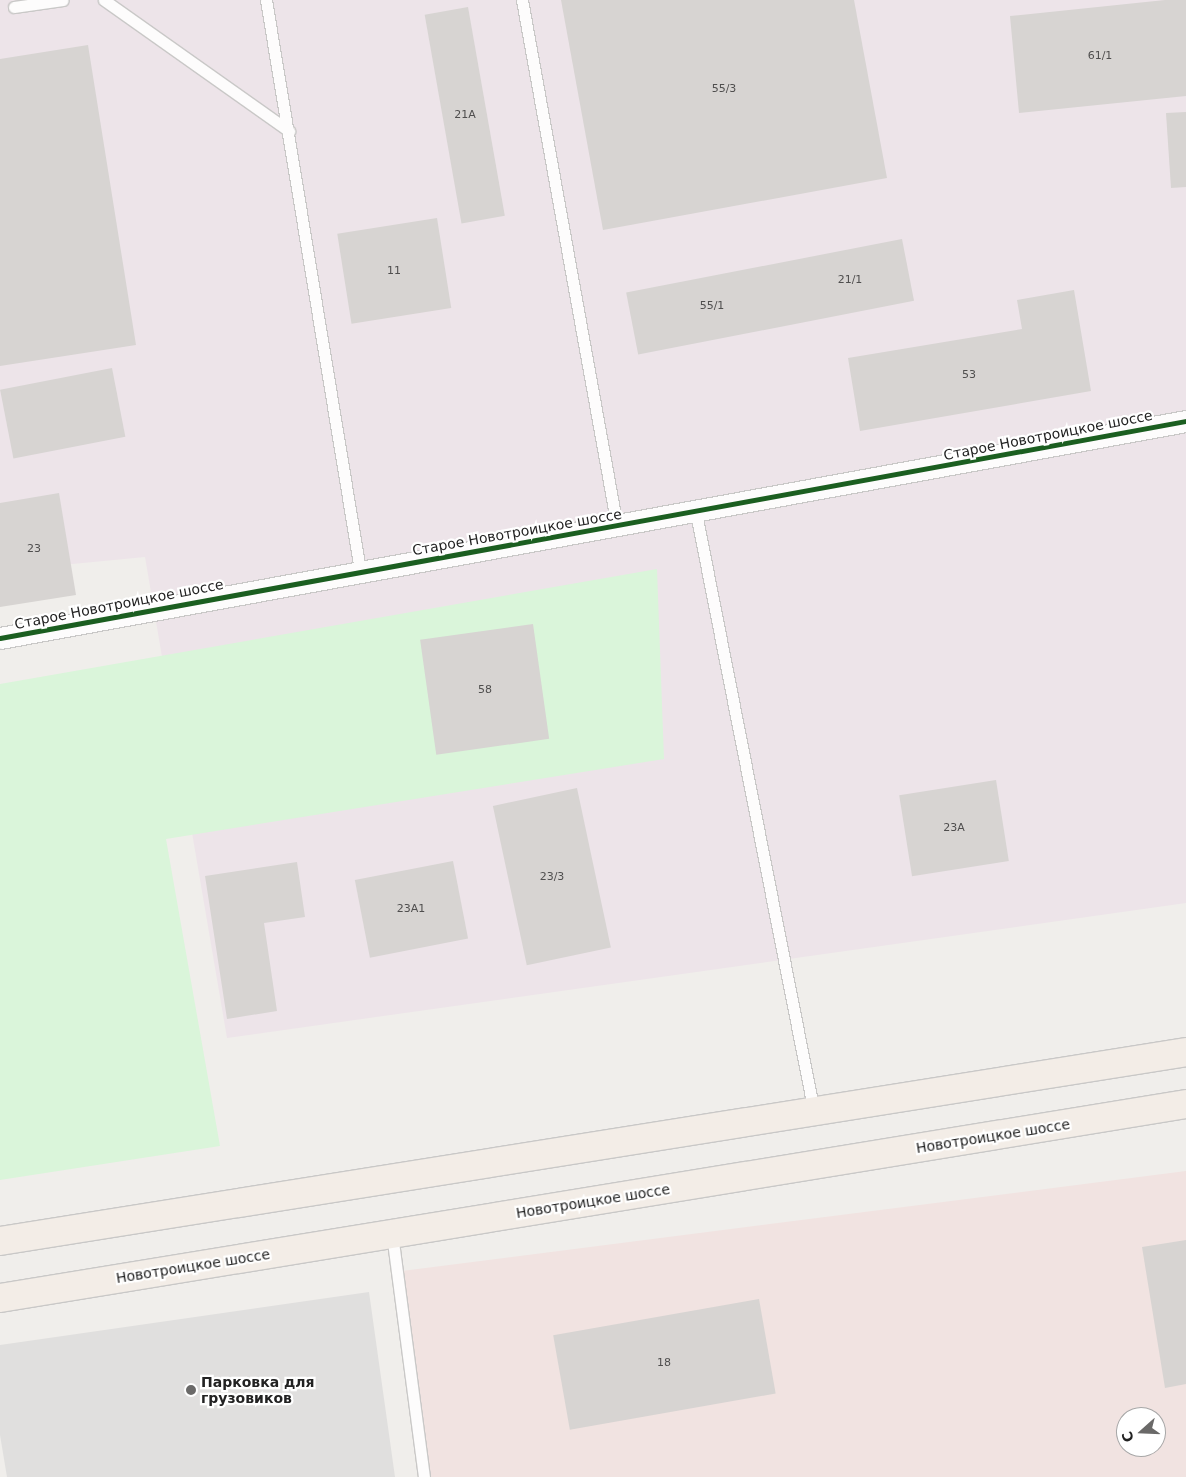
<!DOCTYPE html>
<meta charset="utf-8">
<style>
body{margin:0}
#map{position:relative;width:1186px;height:1477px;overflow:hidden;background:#f0eeeb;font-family:"DejaVu Sans",sans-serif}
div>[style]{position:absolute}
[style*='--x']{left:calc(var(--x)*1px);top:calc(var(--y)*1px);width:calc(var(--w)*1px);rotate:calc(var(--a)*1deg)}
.commercial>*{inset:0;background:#f1e3e1}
.industrial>*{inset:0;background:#ede4e9}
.park>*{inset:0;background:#daf5da}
.parking>*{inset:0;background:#e0dfde}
.building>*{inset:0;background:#d7d4d2;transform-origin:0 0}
.roads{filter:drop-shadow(1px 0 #c9c8c7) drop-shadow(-1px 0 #c9c8c7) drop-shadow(0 1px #c9c8c7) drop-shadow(0 -1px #c9c8c7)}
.lane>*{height:11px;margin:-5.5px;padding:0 5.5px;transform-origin:5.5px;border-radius:5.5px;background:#fdfcfc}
.street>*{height:21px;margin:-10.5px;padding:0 10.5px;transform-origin:10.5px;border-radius:10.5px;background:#fdfcfc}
.primary>*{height:28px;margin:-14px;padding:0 14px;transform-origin:14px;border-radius:14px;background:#f3ede7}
.cycleway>*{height:5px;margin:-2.5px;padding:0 2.5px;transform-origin:2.5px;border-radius:2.5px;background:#1b5e20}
.dots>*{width:14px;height:14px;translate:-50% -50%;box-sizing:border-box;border:2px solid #fff;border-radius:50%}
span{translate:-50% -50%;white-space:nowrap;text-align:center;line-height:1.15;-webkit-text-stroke:4.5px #fff;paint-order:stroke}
.number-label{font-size:11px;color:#4f4e4e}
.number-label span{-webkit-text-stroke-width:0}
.street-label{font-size:14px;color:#222}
.poi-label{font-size:14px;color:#222;font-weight:700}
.left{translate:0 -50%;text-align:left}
.north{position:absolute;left:1116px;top:1407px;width:50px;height:50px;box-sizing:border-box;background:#fff;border:1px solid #a7a7a7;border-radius:50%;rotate:250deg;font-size:14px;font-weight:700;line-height:20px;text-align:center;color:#222}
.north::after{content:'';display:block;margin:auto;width:18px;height:22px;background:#6a6968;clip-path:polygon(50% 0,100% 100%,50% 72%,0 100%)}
</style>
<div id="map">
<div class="commercial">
<i style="clip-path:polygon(evenodd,1186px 1171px,1186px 1477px,429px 1477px,394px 1272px,1186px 1171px,1126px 1417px,1156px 1417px,1156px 1447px,1126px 1447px,1126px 1417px)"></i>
</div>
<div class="industrial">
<i style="clip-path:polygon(0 0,1186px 0,1186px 903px,227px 1038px,145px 557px,0 571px)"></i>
</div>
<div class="park">
<i style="clip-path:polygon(657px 569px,664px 759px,166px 839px,220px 1146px,0 1180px,0 684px)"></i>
</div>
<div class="parking">
<i style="clip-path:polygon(369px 1292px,395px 1477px,7px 1477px,0 1435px,0 1345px)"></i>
</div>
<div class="building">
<i style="clip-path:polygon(561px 0,854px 0,887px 178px,603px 230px)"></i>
<i style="clip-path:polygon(1165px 0,1186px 0,1186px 96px,1019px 113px,1010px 16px)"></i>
<i style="left:468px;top:7px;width:212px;height:44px;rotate:80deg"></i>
<i style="clip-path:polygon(88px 45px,136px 345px,0 366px,0 59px)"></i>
<i style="clip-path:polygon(1186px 112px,1186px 187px,1171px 188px,1166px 113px)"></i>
<i style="left:437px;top:218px;width:91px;height:101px;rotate:81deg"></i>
<i style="left:902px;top:239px;width:63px;height:281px;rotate:79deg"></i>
<i style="clip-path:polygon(1074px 290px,1091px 391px,860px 431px,848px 358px,1022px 329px,1017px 300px)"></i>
<i style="left:112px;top:368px;width:70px;height:114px;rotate:79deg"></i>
<i style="clip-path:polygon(59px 493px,76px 595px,0 607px,0 503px)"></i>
<i style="left:533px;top:624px;width:116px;height:114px;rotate:82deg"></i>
<i style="left:996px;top:780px;width:82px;height:98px;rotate:81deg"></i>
<i style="left:577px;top:788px;width:163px;height:86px;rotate:78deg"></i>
<i style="left:453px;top:861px;width:79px;height:100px;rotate:79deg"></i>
<i style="clip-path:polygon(297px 862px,305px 917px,264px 923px,277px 1011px,227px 1019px,205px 876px)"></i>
<i style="clip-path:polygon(1186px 1240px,1186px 1384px,1165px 1388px,1142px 1247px)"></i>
<i style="left:759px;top:1299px;width:96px;height:209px;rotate:80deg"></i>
</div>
<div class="roads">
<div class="lane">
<i style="--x:104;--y:0;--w:227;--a:35.3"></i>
<i style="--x:266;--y:0;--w:578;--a:80.64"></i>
<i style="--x:522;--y:0;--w:535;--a:79.76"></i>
<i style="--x:14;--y:7;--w:49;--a:-8.1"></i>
<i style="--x:696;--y:513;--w:611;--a:78.86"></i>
<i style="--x:392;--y:1234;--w:245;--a:82.5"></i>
</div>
<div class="street">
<i style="--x:0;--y:638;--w:1206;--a:-10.37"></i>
</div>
<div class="primary">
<i style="--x:0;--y:1241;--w:1201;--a:-9.05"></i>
<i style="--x:0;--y:1298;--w:1202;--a:-9.29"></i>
</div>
</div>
<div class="cycleway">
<i style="--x:0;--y:638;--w:1206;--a:-10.37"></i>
</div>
<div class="dots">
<i style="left:191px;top:1390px;background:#6a6968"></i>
</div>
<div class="number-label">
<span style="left:1100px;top:56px">61/1</span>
<span style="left:724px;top:89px">55/3</span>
<span style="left:465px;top:115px">21А</span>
<span style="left:394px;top:271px">11</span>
<span style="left:850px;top:280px">21/1</span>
<span style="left:712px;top:306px">55/1</span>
<span style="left:969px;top:375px">53</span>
<span style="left:34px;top:549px">23</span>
<span style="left:485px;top:690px">58</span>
<span style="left:954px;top:828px">23А</span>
<span style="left:552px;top:877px">23/3</span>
<span style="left:411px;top:909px">23А1</span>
<span style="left:664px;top:1363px">18</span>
</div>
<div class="street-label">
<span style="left:1048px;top:435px;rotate:-11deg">Старое Новотроицкое шоссе</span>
<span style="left:517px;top:532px;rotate:-10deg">Старое Новотроицкое шоссе</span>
<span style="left:119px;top:604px;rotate:-11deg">Старое Новотроицкое шоссе</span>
<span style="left:993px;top:1136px;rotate:-9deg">Новотроицкое шоссе</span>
<span style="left:593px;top:1201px;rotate:-9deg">Новотроицкое шоссе</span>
<span style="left:193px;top:1266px;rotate:-9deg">Новотроицкое шоссе</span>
</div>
<div class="poi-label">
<span class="left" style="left:201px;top:1390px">Парковка для<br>грузовиков</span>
</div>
<div class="north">С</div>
</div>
